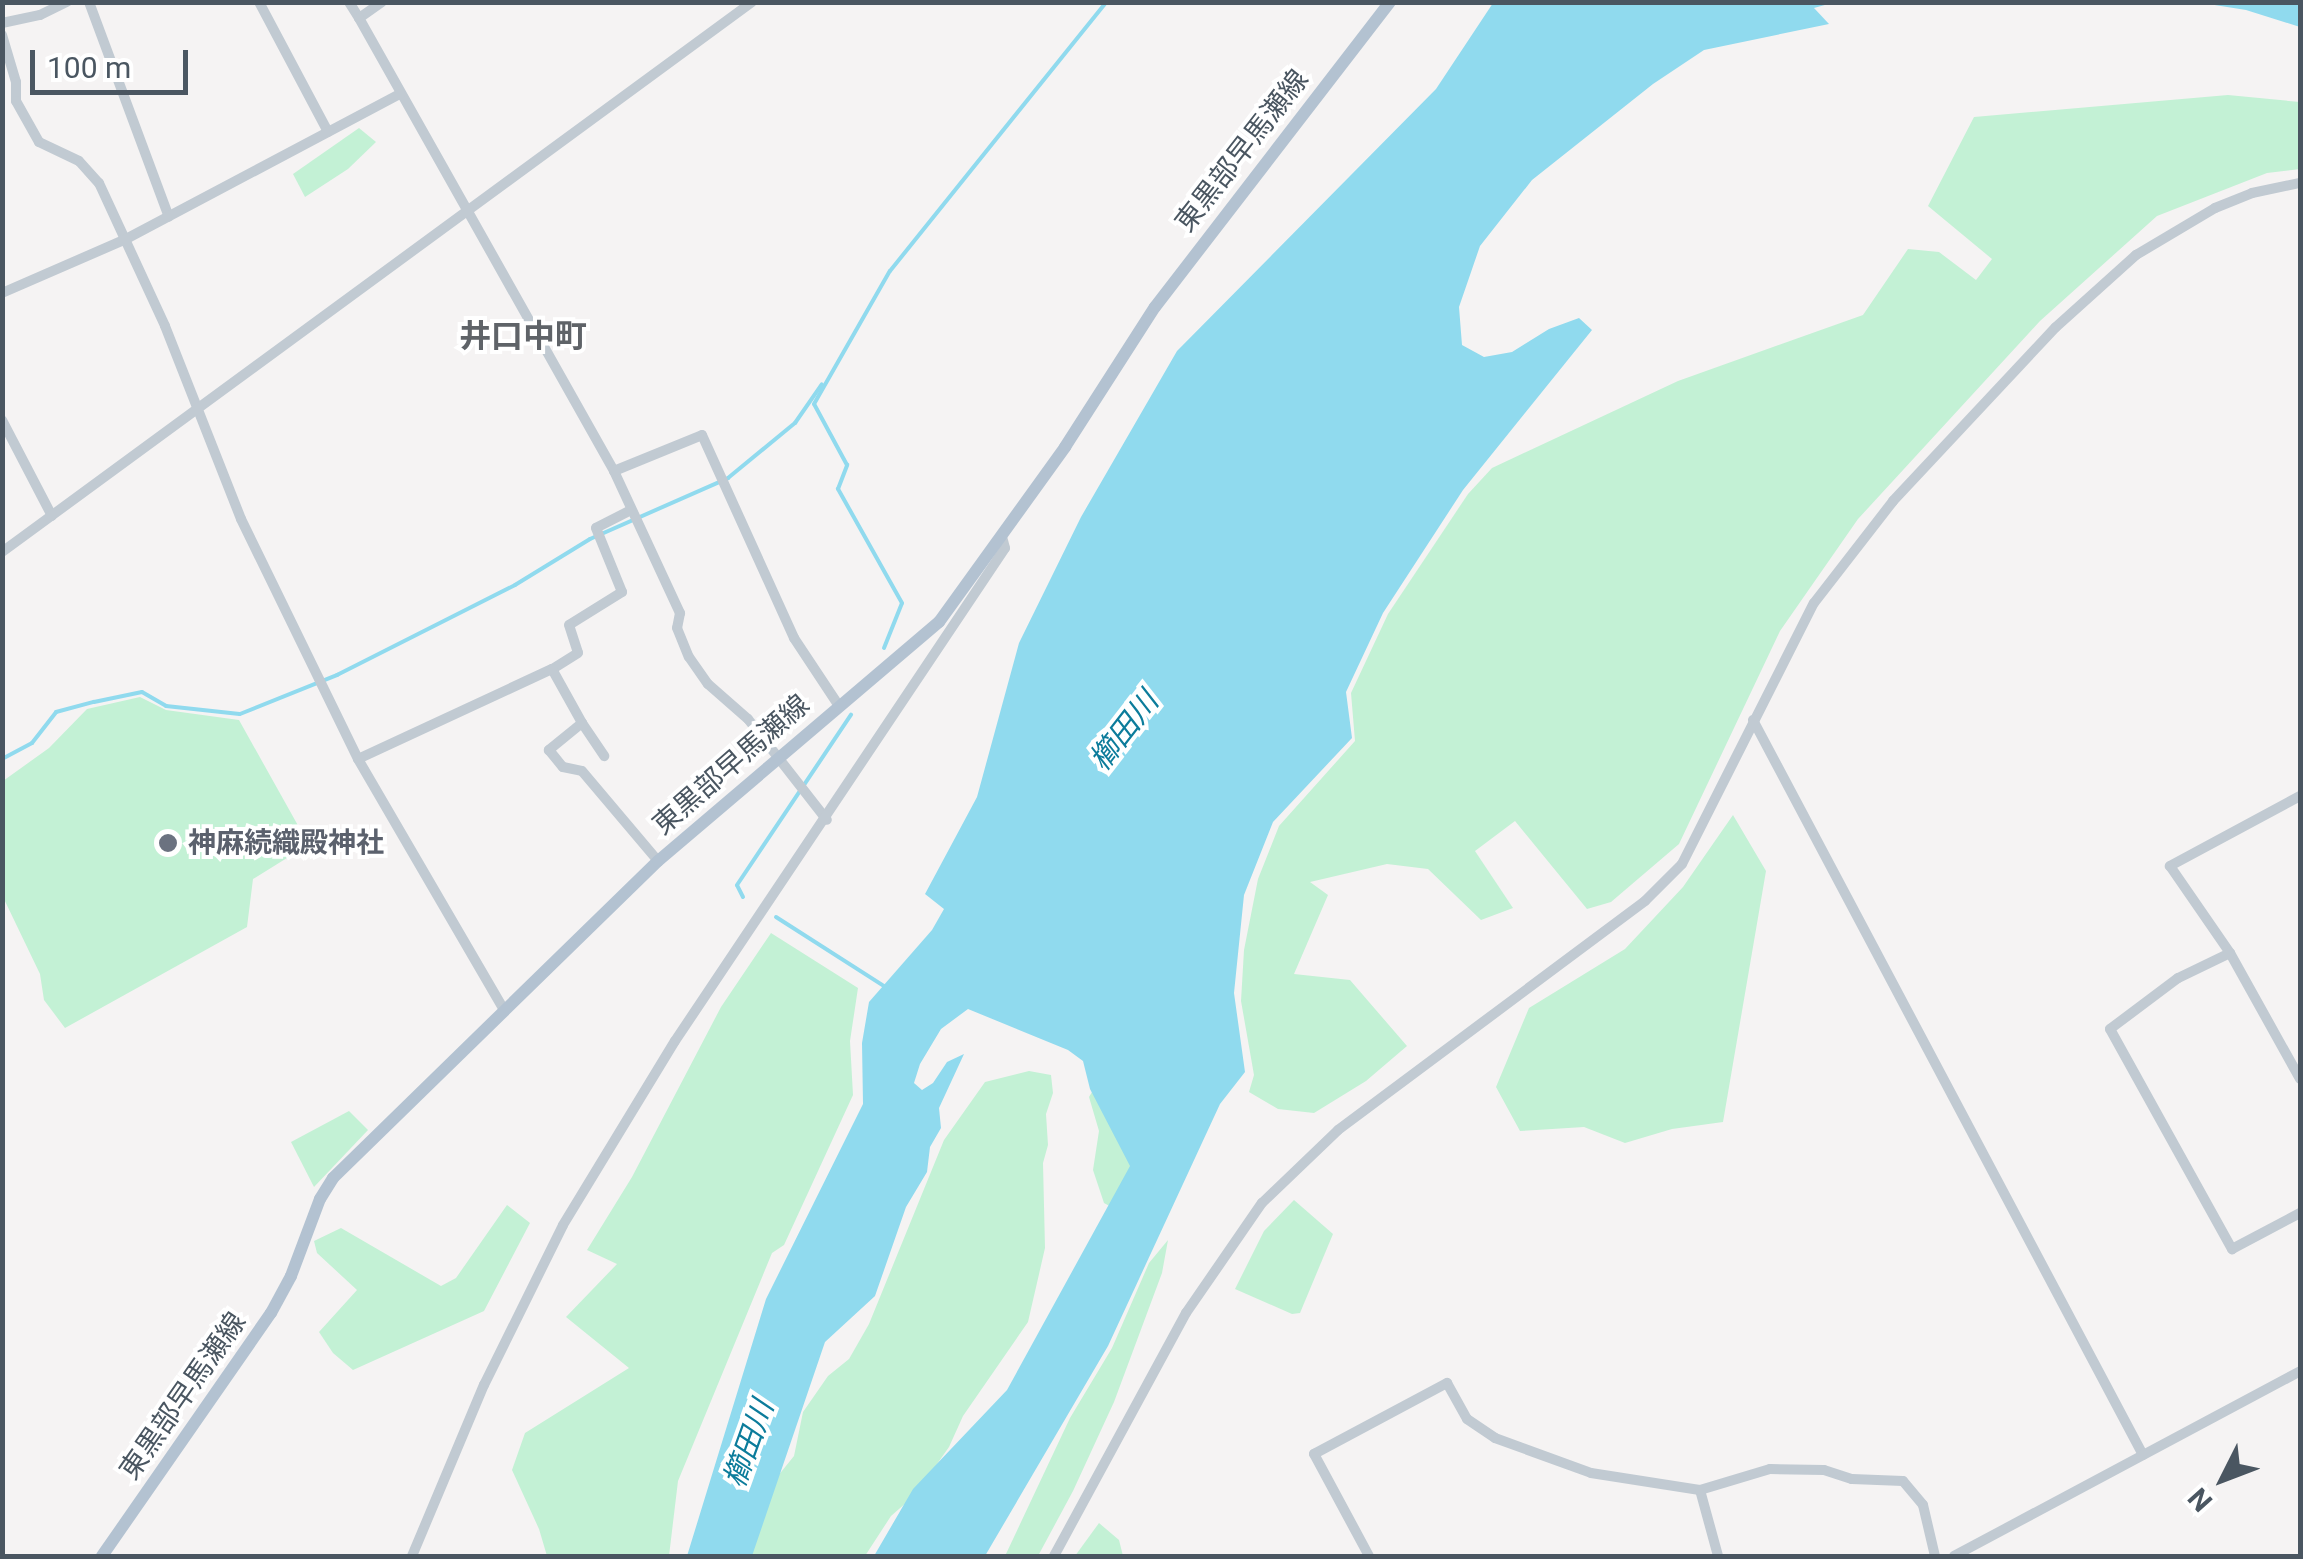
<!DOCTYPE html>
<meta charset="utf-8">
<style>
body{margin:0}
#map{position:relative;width:2303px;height:1559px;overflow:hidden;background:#f5f3f3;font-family:Roboto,"Noto Sans JP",sans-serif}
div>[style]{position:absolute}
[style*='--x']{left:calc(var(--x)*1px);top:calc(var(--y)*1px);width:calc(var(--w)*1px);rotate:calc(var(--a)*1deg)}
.green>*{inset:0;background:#c3f1d5}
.water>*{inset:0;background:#90daee}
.stream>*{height:4px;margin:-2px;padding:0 2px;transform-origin:2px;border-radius:2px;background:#90daee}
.minor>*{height:10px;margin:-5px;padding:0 5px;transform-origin:5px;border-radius:5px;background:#c1cad2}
.major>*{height:12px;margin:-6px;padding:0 6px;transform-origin:6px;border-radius:6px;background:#b3c2d1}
.dots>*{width:28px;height:28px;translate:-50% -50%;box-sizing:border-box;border:5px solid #fff;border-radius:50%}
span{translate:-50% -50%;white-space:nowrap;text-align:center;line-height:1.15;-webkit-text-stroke:8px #fff;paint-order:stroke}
.street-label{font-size:28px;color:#4a5661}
.worship-label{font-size:28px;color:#5b616d;font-weight:700}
.left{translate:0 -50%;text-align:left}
.water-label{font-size:30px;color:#0c7c9b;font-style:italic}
.quarter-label{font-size:32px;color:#5f6368;font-weight:700}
.frame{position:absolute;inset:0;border:5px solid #4a5661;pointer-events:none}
.north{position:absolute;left:2173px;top:1429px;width:100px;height:100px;-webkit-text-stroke:8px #fff;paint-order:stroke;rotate:228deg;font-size:28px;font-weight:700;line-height:40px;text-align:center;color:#4a5661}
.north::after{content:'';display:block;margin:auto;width:35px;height:45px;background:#4a5661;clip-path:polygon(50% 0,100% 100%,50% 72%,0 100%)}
.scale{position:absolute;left:30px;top:50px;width:158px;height:45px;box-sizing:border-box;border:5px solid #4a5661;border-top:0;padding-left:12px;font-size:30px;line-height:35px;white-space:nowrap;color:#4a5661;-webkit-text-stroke:8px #fff;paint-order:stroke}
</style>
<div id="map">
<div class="green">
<i style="clip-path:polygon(2228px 95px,2300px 102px,2300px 169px,2267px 173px,2157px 216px,2040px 321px,1858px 519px,1780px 631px,1679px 844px,1611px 902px,1587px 909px,1515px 821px,1475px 851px,1513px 908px,1481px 920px,1428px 869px,1387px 864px,1310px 882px,1328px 895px,1294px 974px,1350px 980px,1407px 1046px,1366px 1081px,1314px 1113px,1278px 1109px,1249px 1092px,1254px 1075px,1241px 1001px,1244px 950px,1258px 879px,1279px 826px,1355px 741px,1351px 693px,1388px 614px,1468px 494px,1492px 468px,1678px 381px,1863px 315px,1908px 249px,1939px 252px,1976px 280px,1992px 259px,1928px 206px,1974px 117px)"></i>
<i style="clip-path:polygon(359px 128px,376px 142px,348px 169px,305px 197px,293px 174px)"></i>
<i style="clip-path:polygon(140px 697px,166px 710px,239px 720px,305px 838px,303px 848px,253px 879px,247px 927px,65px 1028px,44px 1000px,40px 974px,3px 897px,3px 781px,49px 748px,87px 709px)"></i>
<i style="clip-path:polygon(1733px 815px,1766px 871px,1723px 1122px,1672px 1129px,1625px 1143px,1584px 1127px,1520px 1131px,1496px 1087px,1529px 1008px,1625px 949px,1683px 887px)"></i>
<i style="clip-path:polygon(771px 933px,858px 988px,850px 1041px,853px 1095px,784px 1245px,772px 1253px,678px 1481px,669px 1556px,547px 1556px,539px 1529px,512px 1470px,525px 1433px,629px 1368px,566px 1317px,617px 1264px,587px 1250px,632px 1177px,721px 1007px)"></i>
<i style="clip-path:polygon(1029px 1071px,1051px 1075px,1053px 1093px,1046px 1114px,1048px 1145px,1043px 1163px,1045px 1248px,1028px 1322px,963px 1416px,949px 1447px,915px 1495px,891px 1516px,865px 1556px,738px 1556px,769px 1487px,794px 1456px,803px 1412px,828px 1376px,849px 1359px,869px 1324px,944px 1140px,985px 1082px)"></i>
<i style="clip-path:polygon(1103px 1074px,1155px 1120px,1113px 1208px,1104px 1203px,1093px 1170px,1099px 1131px,1089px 1097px)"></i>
<i style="clip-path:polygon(349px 1111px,368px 1130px,314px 1187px,291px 1142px)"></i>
<i style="clip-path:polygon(1294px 1200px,1333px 1234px,1300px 1313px,1292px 1314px,1235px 1289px,1264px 1231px)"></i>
<i style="clip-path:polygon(507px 1205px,530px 1223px,484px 1311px,353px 1370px,333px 1353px,319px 1332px,357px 1290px,317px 1253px,314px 1241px,341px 1228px,441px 1286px,456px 1278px)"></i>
<i style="clip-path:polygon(1168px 1240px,1162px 1273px,1114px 1402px,1073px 1491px,1038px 1556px,1005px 1556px,1070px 1418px,1112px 1348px,1149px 1263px)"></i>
<i style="clip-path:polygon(1099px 1523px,1119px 1540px,1123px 1556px,1075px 1556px)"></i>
</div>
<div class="water">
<i style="clip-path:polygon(1493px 3px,1832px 3px,1814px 8px,1829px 24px,1704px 50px,1653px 84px,1532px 180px,1480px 246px,1459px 307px,1462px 345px,1484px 357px,1512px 352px,1549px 329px,1579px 318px,1592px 330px,1463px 490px,1383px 613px,1346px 692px,1352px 738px,1273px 822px,1244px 895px,1234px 993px,1245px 1072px,1220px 1104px,1108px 1346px,985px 1556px,874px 1556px,913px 1489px,1007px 1390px,1130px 1166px,1090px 1089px,1083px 1061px,1068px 1050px,968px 1009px,941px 1029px,920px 1064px,914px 1083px,922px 1090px,933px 1083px,947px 1062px,964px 1054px,939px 1108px,941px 1128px,930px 1147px,927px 1172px,906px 1207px,875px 1296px,825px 1342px,752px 1556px,687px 1556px,766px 1299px,863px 1104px,862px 1043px,869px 1002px,932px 930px,944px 909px,925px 894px,977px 797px,1019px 643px,1081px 517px,1177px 351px,1436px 89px)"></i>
<i style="clip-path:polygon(2202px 3px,2300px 3px,2300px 27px,2246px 10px)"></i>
</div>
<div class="stream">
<i style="--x:884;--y:648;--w:48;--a:-68.2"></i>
<i style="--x:902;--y:603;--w:131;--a:-119.3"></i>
<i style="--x:838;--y:489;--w:26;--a:-69"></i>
<i style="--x:847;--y:465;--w:69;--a:-118.4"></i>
<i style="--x:814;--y:404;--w:153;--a:-60.3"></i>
<i style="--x:890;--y:271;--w:345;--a:-51.2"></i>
<i style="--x:2;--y:759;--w:34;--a:-28"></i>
<i style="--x:32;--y:743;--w:39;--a:-52"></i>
<i style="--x:56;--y:712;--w:39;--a:-15"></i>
<i style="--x:94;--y:702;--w:49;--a:-11.8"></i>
<i style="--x:142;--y:692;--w:28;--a:30"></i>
<i style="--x:166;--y:706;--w:74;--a:6.2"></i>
<i style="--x:240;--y:714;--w:105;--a:-21.9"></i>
<i style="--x:337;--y:675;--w:199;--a:-26.8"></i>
<i style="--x:515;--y:585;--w:88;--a:-31.5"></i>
<i style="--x:590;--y:539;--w:151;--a:-23.8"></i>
<i style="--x:728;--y:478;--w:87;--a:-39.4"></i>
<i style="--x:795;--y:423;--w:47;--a:-55.3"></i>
<i style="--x:743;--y:897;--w:13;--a:-117"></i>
<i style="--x:737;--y:885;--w:205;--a:-56.2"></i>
<i style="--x:776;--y:917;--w:132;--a:32.6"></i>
</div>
<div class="minor">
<i style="--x:89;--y:2;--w:229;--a:69.6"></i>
<i style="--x:259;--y:2;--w:147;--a:62"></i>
<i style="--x:349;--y:2;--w:19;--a:58"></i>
<i style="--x:382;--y:2;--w:28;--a:145"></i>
<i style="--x:359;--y:18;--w:520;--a:60.62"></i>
<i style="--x:614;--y:471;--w:157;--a:65.1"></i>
<i style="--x:680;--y:613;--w:15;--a:101"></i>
<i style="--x:677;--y:628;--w:31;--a:68"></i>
<i style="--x:689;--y:657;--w:33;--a:55"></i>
<i style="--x:708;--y:684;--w:53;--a:41.2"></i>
<i style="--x:748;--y:719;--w:128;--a:52"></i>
<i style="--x:2;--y:23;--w:39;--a:-12"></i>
<i style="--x:40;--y:15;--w:30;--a:-26"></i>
<i style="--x:2;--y:35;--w:49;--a:73.4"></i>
<i style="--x:16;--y:82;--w:19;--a:90"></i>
<i style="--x:16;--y:101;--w:47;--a:60.7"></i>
<i style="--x:39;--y:142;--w:44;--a:25.4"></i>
<i style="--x:79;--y:161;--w:30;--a:48"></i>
<i style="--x:99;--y:183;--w:157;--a:65.2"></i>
<i style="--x:165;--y:326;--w:207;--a:68.5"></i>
<i style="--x:241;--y:519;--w:267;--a:64"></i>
<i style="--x:358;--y:759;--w:290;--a:59.8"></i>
<i style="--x:2;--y:293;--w:135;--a:-23.5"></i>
<i style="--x:126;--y:239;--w:310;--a:-27.9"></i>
<i style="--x:2;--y:420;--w:108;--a:62.5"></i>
<i style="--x:614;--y:471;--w:95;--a:-22.2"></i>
<i style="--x:702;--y:435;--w:223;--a:65.6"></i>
<i style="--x:794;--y:638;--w:82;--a:56.5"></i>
<i style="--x:631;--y:510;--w:39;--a:153"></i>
<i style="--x:596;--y:528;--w:69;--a:67.9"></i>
<i style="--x:622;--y:592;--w:62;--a:148.1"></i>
<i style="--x:569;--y:625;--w:29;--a:72"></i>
<i style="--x:578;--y:653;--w:31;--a:148"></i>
<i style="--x:552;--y:669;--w:62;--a:60.9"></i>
<i style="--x:582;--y:723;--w:43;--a:140.7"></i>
<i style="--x:549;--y:750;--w:22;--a:51"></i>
<i style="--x:563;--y:767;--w:19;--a:12"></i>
<i style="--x:582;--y:771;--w:118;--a:49.8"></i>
<i style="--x:2;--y:552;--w:930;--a:-36.25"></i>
<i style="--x:1753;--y:720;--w:832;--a:62.05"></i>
<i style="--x:582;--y:723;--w:40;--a:56"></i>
<i style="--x:358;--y:759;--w:214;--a:-24.9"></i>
<i style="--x:2300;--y:796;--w:148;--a:151.7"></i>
<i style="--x:2170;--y:866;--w:106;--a:55.4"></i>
<i style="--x:2230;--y:953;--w:144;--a:60.9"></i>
<i style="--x:2230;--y:953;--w:58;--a:154.3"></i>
<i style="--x:2178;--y:978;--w:85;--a:143.1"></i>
<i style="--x:2110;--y:1029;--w:252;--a:61"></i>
<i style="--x:2232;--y:1249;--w:77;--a:-27.9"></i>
<i style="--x:1700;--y:1490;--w:68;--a:74.7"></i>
<i style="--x:412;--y:1556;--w:186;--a:-67.2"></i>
<i style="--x:484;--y:1385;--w:178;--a:-63.7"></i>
<i style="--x:563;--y:1225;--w:215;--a:-58.7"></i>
<i style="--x:675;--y:1041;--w:593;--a:-56.2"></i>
<i style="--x:1005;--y:548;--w:11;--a:-105"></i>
<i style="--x:1054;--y:1556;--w:277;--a:-61.5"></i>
<i style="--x:1186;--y:1313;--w:134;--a:-55.4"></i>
<i style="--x:1262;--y:1203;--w:105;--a:-43.8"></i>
<i style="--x:1338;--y:1130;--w:383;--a:-36.7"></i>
<i style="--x:1645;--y:901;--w:52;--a:-45"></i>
<i style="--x:1682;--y:864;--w:292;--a:-63.2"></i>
<i style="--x:1814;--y:603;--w:129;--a:-52.2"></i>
<i style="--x:1893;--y:501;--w:238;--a:-46.9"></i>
<i style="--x:2056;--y:327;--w:108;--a:-42"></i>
<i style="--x:2136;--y:255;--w:92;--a:-30.7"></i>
<i style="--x:2215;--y:208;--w:40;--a:-22"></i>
<i style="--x:2252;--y:193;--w:49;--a:-11.8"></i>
<i style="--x:1369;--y:1556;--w:116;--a:-118.3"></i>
<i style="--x:1314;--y:1454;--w:151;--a:-28.1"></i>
<i style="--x:1447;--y:1383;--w:41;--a:60.9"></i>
<i style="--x:1467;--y:1419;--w:34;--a:34"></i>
<i style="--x:1495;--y:1438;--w:102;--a:20"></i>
<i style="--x:1591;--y:1473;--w:110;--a:8.9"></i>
<i style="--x:1700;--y:1490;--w:73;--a:-16.7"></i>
<i style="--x:1770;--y:1469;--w:54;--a:1.1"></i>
<i style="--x:1824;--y:1470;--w:29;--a:18"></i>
<i style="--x:1852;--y:1479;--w:51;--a:2.2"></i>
<i style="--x:1903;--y:1481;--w:31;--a:50"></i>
<i style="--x:1923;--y:1505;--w:52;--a:76.8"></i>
<i style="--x:1954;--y:1556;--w:392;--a:-28.1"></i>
</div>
<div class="major">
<i style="--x:102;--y:1556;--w:296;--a:-55.2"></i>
<i style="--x:271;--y:1313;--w:42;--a:-61.6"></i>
<i style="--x:291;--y:1276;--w:82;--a:-69.4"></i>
<i style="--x:320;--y:1199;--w:25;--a:-58"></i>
<i style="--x:333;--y:1178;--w:454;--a:-44.3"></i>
<i style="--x:658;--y:861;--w:369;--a:-40.4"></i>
<i style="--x:939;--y:622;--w:216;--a:-54.2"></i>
<i style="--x:1065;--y:447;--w:166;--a:-57.3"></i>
<i style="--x:1155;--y:307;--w:385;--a:-52.4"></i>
</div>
<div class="dots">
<i style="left:168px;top:843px;background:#6b7280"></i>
</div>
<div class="street-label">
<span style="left:1242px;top:151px;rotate:-52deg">東黒部早馬瀬線</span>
<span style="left:731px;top:765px;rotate:-41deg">東黒部早馬瀬線</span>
<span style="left:183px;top:1396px;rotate:-55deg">東黒部早馬瀬線</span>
</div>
<div class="worship-label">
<span class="left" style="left:188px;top:843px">神麻続織殿神社</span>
</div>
<div class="water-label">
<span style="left:1124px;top:731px;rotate:-52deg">櫛田川</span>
<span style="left:749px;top:1444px;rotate:-70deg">櫛田川</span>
</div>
<div class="quarter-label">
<span style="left:523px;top:336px">井口中町</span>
</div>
<div class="frame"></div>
<div class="north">N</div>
<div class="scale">100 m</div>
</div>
